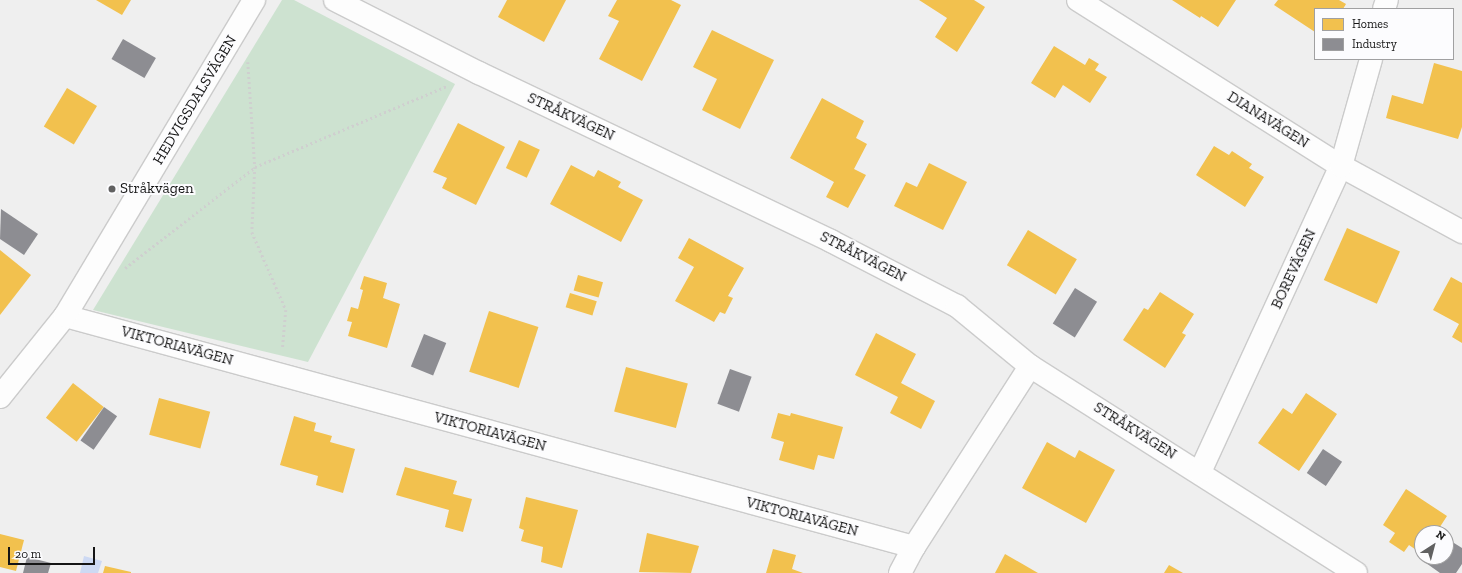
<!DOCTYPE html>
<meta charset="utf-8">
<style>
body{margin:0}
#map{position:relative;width:1462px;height:573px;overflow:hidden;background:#efefef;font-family:"Zilla Slab",serif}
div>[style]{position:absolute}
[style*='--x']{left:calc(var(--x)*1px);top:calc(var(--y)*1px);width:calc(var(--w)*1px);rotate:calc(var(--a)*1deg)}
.green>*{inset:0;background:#cde2d0}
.water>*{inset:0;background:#cdd9f3}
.homes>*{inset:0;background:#f2c14e;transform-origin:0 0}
.industry>*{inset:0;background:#8d8d92;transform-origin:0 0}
.path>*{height:2.5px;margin-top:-1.25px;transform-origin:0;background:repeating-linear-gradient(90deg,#cfcfcf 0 2px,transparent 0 5px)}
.roads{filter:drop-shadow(1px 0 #cbcbcb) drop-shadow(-1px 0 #cbcbcb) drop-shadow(0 1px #cbcbcb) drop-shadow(0 -1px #cbcbcb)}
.minor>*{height:22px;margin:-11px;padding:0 11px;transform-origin:11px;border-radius:11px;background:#fdfdfd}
.dots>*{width:11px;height:11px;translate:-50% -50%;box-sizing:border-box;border:2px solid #fcfcfe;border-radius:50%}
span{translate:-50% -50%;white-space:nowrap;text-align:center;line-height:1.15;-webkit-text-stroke:4px #fcfcfe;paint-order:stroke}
.street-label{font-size:15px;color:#151515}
.poi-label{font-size:15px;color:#151515}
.left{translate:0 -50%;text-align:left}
.legend{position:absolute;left:1314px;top:8px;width:140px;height:52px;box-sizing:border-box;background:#fcfcfe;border:1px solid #a0a0a1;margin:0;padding:5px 7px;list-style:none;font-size:12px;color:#151515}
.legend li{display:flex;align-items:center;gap:8px;height:20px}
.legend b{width:20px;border:1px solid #a0a0a1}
.north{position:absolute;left:1414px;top:525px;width:40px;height:40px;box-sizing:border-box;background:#fcfcfe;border:1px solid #a0a0a1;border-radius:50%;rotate:36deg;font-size:11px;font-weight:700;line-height:16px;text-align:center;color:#151515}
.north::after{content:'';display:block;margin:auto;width:14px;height:18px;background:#616161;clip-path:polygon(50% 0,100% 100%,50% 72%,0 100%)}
.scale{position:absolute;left:8px;top:547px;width:87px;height:18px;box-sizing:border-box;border:2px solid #151515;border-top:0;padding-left:5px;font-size:12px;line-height:14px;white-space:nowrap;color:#151515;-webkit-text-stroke:3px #fcfcfe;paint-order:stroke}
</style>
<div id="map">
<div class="green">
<i style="clip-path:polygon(282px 0,294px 0,455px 84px,308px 362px,93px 310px)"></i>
</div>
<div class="water">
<i style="clip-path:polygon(84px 556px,102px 561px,98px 573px,80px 573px)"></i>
</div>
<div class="homes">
<i style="clip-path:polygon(96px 0,131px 0,122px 15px)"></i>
<i style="clip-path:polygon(507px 0,566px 0,544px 42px,498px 17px)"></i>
<i style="clip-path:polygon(617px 0,671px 0,681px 5px,642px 81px,599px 59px,619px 21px,608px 16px)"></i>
<i style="clip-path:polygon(919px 0,974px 0,985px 7px,957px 52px,935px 37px,947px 18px)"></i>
<i style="clip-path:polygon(1172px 0,1236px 0,1218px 27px,1201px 16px,1200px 18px)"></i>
<i style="clip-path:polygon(1278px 0,1339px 0,1346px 4px,1343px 9px,1315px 9px,1315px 32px,1274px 5px)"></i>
<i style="clip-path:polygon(712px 30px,774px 60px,740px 129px,702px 110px,717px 79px,693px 67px)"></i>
<i style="clip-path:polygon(1054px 46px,1085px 65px,1089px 58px,1099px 64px,1095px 70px,1107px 77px,1090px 103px,1063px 85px,1055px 98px,1031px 83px)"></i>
<i style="clip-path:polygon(1434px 63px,1462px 71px,1462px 127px,1458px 139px,1386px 118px,1392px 95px,1423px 104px)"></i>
<i style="left:67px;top:88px;width:35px;height:45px;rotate:31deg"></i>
<i style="clip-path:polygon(822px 98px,864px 121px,856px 138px,867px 144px,854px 169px,866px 175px,848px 208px,826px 197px,834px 182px,790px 158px)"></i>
<i style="clip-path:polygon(458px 123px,505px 147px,476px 205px,442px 188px,447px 178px,433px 172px)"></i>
<i style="left:519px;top:140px;width:23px;height:31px;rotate:25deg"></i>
<i style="clip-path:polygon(1214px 146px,1229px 155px,1232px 151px,1252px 164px,1249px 168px,1264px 177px,1245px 207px,1196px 175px)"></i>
<i style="clip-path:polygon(929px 163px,967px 182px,943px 230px,894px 206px,906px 182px,917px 187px)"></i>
<i style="clip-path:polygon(571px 165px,594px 177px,598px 170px,621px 182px,618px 187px,643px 200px,621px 242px,550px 204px)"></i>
<i style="left:1347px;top:228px;width:58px;height:57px;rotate:24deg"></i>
<i style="left:1028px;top:230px;width:57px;height:41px;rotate:31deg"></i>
<i style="clip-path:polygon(689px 238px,744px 268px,728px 296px,733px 298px,725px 314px,720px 312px,714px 322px,675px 301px,694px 267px,678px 258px)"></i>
<i style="clip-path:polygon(0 250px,31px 275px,0 315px)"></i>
<i style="left:578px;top:275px;width:26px;height:16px;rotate:16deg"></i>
<i style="clip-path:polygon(364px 276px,387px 283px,383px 298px,400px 304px,387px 348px,348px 336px,352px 322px,347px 321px,351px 307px,358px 309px,363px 290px,360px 289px)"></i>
<i style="clip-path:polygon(1451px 277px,1462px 283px,1462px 343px,1452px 337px,1459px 324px,1433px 310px)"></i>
<i style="clip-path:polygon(1160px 292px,1194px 314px,1182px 333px,1186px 335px,1165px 368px,1123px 340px,1144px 308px,1148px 310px)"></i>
<i style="left:570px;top:293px;width:28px;height:15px;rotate:17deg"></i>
<i style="left:489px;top:311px;width:52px;height:64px;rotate:18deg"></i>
<i style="clip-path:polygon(876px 333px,916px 354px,901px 383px,935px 401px,921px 429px,890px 413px,898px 397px,855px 375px)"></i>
<i style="left:626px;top:367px;width:64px;height:46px;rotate:15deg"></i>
<i style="left:73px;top:383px;width:39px;height:44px;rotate:38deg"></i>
<i style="clip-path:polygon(1306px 393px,1337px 414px,1299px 471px,1258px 443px,1283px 408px,1292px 414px)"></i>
<i style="left:159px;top:398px;width:53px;height:38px;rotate:15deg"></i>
<i style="clip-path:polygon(778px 413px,790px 416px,791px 413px,843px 427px,834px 459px,818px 455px,814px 470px,779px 460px,784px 442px,771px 438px)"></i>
<i style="clip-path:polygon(294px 416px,316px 423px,314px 431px,332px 436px,330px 442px,355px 449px,343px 493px,316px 485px,318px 476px,280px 465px)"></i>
<i style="clip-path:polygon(1047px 442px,1075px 458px,1079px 450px,1115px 470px,1086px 523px,1022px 488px)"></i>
<i style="clip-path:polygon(405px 467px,457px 481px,453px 494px,472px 499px,463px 532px,445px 527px,449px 510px,396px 495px)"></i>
<i style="clip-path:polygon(1406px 489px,1447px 516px,1436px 533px,1422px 533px,1422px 554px,1409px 545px,1404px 552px,1389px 542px,1395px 533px,1383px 525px)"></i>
<i style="clip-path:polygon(526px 497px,578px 510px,562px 568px,541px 562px,543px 547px,521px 541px,524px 530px,519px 528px)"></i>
<i style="clip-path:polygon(647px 533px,699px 546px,691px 573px,639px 572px)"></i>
<i style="clip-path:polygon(0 534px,24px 540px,16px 571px,0 567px)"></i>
<i style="clip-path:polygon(773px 549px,796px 555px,792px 569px,803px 573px,766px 573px)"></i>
<i style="clip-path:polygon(1005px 554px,1038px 573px,995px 573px)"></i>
<i style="clip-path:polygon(1169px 565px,1183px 573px,1164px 573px)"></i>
<i style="clip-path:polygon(105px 566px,131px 572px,131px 573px,103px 573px)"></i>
</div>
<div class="industry">
<i style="left:123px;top:39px;width:38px;height:23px;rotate:30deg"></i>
<i style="clip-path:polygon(1px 209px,38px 234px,24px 255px,0 239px)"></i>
<i style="left:1075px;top:288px;width:26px;height:42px;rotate:32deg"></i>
<i style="left:424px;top:334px;width:24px;height:35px;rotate:22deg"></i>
<i style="left:730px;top:369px;width:23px;height:37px;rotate:20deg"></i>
<i style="left:104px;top:407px;width:16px;height:41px;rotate:35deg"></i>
<i style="left:1323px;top:449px;width:23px;height:29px;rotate:34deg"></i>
<i style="clip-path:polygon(1446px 538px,1462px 548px,1462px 564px,1456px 573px,1440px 573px,1426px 563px,1430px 557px,1446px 557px)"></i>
<i style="clip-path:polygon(27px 557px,51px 563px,48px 573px,23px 573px)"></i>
</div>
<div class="path">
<i style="--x:248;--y:62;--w:105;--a:86.2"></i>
<i style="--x:255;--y:167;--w:65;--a:92.6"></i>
<i style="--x:252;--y:232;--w:85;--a:66.4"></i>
<i style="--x:286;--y:310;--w:38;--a:95"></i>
<i style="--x:125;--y:268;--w:165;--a:-37.8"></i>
<i style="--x:255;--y:167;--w:208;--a:-22.9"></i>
</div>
<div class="roads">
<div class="minor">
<i style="--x:335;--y:0;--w:161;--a:26.9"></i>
<i style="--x:479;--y:73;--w:390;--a:25.5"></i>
<i style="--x:831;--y:241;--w:142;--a:27.3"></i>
<i style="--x:957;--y:306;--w:94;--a:39.4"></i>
<i style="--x:1030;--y:366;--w:386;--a:32.4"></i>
<i style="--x:1078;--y:0;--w:311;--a:32.3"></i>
<i style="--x:1341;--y:166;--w:138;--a:28.6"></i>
<i style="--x:1384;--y:9;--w:9;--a:-72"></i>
<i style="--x:65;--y:316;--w:880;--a:15.22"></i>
<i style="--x:0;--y:397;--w:104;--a:-51.3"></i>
<i style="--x:65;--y:316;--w:368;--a:-59.1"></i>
<i style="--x:1200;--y:472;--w:337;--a:-65.3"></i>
<i style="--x:1341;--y:166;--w:111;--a:-74.3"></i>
<i style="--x:900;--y:573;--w:30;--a:-62"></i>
<i style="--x:914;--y:547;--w:215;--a:-57.3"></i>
</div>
</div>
<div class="dots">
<i style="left:112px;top:189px;background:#616161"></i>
</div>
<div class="street-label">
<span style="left:195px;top:100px;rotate:-59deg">HEDVIGSDALSVÄGEN</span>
<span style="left:571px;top:117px;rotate:25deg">STRÅKVÄGEN</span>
<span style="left:1268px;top:120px;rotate:32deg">DIANAVÄGEN</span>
<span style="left:863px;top:257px;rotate:27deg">STRÅKVÄGEN</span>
<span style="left:1294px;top:269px;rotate:-65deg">BOREVÄGEN</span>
<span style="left:177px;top:346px;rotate:15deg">VIKTORIAVÄGEN</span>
<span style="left:1135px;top:431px;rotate:32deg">STRÅKVÄGEN</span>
<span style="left:490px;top:432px;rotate:15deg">VIKTORIAVÄGEN</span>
<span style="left:802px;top:517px;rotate:15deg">VIKTORIAVÄGEN</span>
</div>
<div class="poi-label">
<span class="left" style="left:120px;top:189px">Stråkvägen</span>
</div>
<ul class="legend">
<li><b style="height:11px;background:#f2c14e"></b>Homes</li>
<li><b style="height:11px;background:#8d8d92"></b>Industry</li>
</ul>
<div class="north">N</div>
<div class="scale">20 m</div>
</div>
